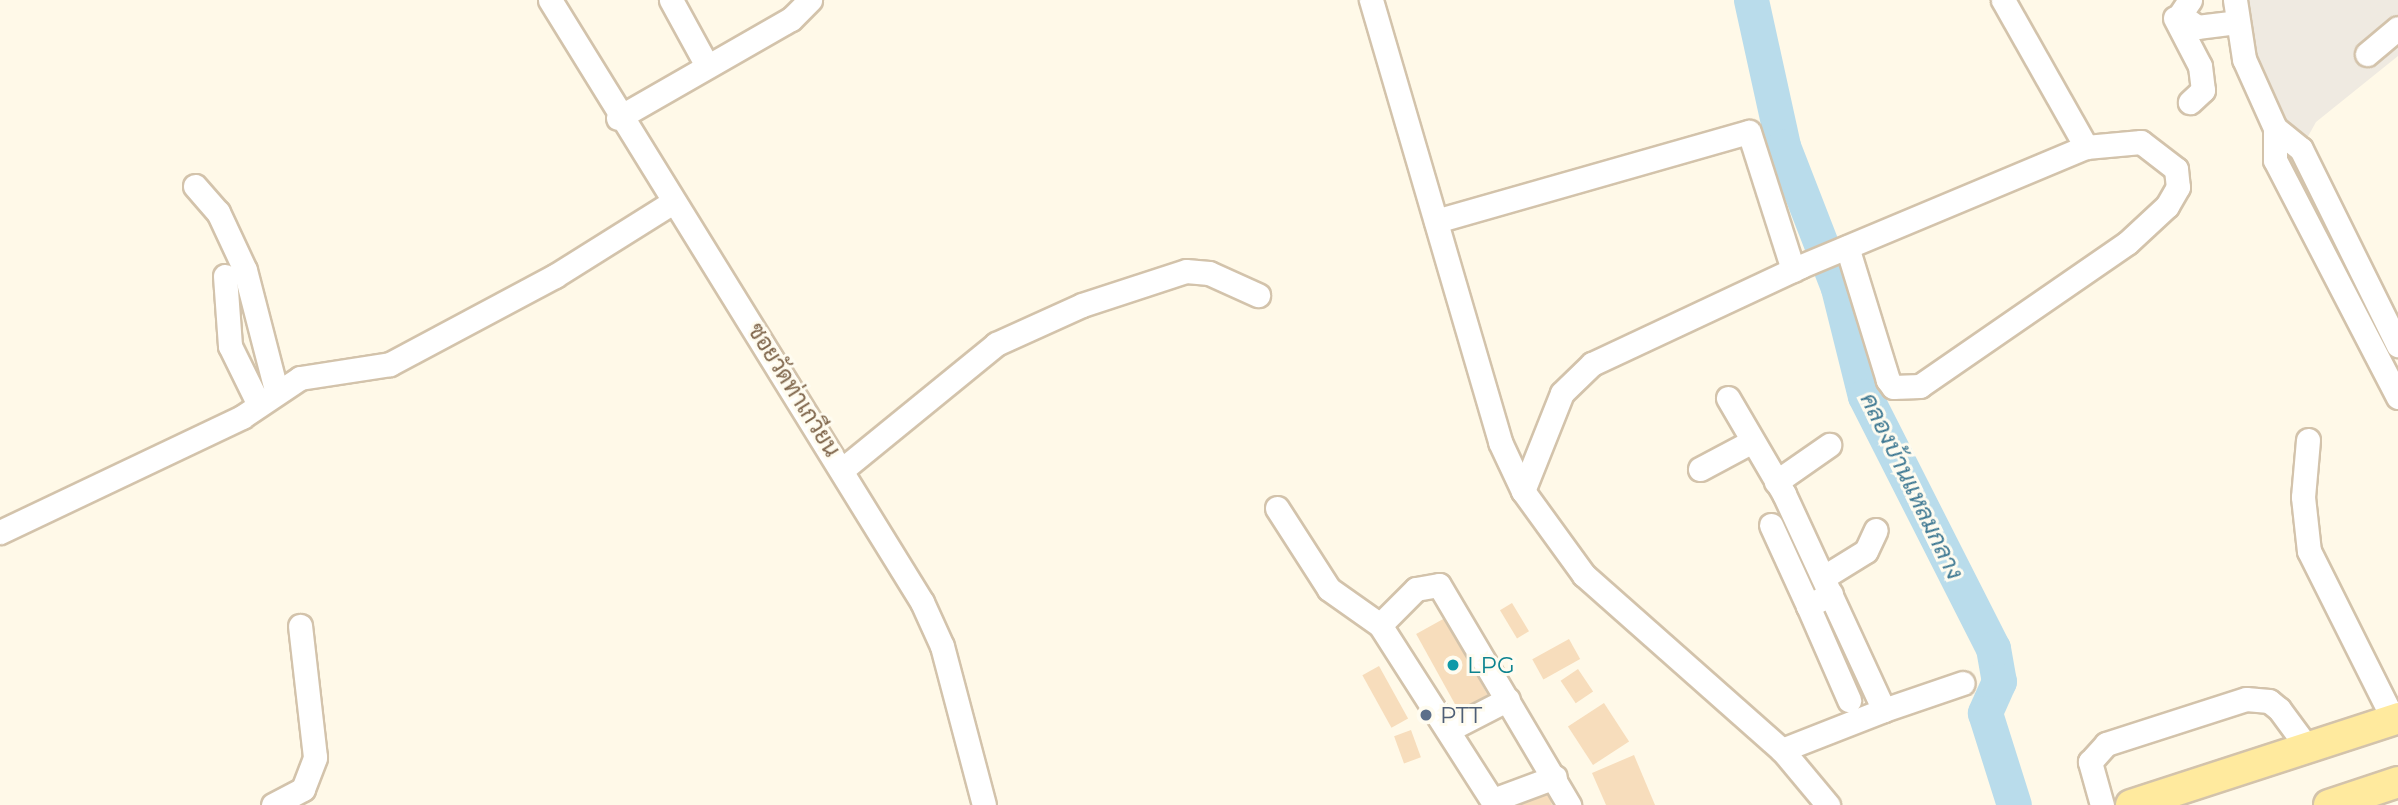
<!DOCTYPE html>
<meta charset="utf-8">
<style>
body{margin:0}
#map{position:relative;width:2398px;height:805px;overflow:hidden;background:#fff9e8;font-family:Montserrat,Sarabun,sans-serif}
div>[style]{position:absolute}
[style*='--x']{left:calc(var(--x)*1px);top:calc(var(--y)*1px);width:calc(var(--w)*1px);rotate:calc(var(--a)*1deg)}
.industrial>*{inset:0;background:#efeae1}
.river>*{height:35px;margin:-17.5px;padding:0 17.5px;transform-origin:17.5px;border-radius:17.5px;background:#b9dceb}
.building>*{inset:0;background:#f7ddbc;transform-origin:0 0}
.roads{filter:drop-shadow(2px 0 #d3c3ab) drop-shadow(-2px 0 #d3c3ab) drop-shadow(0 2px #d3c3ab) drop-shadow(0 -2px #d3c3ab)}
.minor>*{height:23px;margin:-11.5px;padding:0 11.5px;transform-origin:11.5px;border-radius:11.5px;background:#fff}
.major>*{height:30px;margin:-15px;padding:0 15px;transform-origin:15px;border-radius:15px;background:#ffea9e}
.dots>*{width:19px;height:19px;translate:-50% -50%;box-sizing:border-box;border:4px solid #fffcf0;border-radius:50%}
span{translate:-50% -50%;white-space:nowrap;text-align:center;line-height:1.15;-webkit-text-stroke:6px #fffcf0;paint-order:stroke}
.street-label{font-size:23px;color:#7d6348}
.culture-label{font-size:23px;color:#0d838f}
.left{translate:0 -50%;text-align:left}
.service-label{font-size:23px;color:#4e5e75}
.water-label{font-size:24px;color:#3e7892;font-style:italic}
</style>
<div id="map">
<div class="industrial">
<i style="clip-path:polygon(2235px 0,2398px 0,2398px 56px,2316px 122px,2301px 149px,2244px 59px)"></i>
</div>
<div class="river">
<i style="--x:1751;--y:0;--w:149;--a:77.6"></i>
<i style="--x:1783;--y:146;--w:152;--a:68.8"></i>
<i style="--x:1838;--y:288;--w:111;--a:76"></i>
<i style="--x:1865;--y:396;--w:283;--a:63.1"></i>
<i style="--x:1993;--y:648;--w:34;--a:80"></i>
<i style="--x:1999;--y:681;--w:35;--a:114"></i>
<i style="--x:1985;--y:713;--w:96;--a:72.5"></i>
</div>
<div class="building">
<i style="left:1512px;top:603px;width:33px;height:14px;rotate:59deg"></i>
<i style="left:1445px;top:618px;width:90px;height:33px;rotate:61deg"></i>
<i style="left:1569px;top:639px;width:23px;height:42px;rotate:61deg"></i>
<i style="left:1379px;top:666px;width:60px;height:19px;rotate:61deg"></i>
<i style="left:1578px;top:669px;width:27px;height:21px;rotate:56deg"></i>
<i style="left:1604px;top:703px;width:46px;height:43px;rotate:57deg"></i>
<i style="left:1411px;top:730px;width:29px;height:18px;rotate:70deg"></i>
<i style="clip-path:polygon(1634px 755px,1655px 805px,1606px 805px,1592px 773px)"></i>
<i style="clip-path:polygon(1548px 789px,1552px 805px,1518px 805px,1516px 799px)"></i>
</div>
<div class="roads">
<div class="minor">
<i style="--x:550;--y:0;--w:708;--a:58.29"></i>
<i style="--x:922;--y:602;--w:48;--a:65.6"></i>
<i style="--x:942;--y:646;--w:164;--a:75.2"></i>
<i style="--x:671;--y:0;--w:73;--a:61.3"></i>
<i style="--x:1371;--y:0;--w:460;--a:73.7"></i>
<i style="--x:1500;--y:442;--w:54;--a:64.9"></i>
<i style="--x:1523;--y:491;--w:104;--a:54"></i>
<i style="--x:1584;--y:575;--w:264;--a:41.5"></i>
<i style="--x:1782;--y:750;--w:72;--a:50.1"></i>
<i style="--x:2003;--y:0;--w:169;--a:60.5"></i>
<i style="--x:2190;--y:0;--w:18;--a:124"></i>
<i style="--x:2180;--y:15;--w:21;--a:35"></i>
<i style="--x:2197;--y:27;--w:38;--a:-7"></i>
<i style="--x:2235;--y:0;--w:60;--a:81.3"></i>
<i style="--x:2244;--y:59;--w:76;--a:65.8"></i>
<i style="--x:2275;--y:128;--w:32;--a:90"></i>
<i style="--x:2275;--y:160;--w:267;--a:62.6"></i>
<i style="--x:2175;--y:18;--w:54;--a:62.5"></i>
<i style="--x:2200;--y:66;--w:24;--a:83"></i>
<i style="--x:2203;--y:90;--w:18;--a:137"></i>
<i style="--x:2367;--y:54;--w:40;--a:-40"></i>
<i style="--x:618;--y:118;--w:199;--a:-29.8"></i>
<i style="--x:791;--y:19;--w:27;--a:-45"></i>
<i style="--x:2275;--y:128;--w:33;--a:39"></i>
<i style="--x:2301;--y:149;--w:219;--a:63.7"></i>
<i style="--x:195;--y:186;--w:35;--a:49"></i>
<i style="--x:218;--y:212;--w:64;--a:65"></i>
<i style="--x:245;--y:270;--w:124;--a:75.5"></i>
<i style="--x:1436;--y:221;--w:325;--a:-15.9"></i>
<i style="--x:1749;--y:132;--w:145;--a:72.3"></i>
<i style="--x:225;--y:276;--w:70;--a:85.9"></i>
<i style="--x:230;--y:346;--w:64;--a:63.8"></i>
<i style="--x:1728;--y:398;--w:111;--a:59.7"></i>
<i style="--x:1784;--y:494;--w:238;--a:65.2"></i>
<i style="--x:1884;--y:710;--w:110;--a:158.6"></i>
<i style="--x:2308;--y:440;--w:57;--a:95"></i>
<i style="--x:2303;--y:497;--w:54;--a:83.7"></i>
<i style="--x:2309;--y:551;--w:188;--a:63.4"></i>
<i style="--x:843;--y:469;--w:198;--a:-39.2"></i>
<i style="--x:996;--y:344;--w:94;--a:-24.4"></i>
<i style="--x:1082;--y:305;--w:109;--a:-18.1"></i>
<i style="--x:1186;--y:271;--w:23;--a:5"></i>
<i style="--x:1209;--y:273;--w:54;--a:24.2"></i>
<i style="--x:1700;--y:469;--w:55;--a:-28"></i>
<i style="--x:1776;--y:482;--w:65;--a:-34.9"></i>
<i style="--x:1523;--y:491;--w:105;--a:-68.3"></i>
<i style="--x:1562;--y:393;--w:42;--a:-44"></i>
<i style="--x:1592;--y:364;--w:229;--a:-25.1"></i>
<i style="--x:1799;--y:267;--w:311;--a:-22.7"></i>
<i style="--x:2086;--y:147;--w:55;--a:-5.2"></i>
<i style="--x:2141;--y:142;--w:44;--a:37.6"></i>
<i style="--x:2176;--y:169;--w:18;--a:84"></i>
<i style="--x:2178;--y:187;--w:22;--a:120"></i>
<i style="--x:2167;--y:206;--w:54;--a:137.2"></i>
<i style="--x:2127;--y:243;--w:252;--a:145.4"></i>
<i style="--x:1920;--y:386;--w:27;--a:178"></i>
<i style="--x:1893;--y:387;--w:9;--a:-126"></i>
<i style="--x:1888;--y:380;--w:139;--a:-107.1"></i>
<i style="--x:1277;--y:508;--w:96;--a:57.3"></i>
<i style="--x:1329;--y:589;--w:62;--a:35.2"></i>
<i style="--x:1380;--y:625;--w:214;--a:57.4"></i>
<i style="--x:1771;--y:525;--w:89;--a:65.4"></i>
<i style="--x:1808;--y:606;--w:26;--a:-28"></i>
<i style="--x:0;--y:532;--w:268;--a:-25.4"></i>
<i style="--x:242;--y:417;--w:70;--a:-33.9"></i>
<i style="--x:300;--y:378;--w:91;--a:-8.8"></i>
<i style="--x:390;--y:364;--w:187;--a:-28.1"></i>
<i style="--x:555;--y:276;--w:139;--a:-32.1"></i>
<i style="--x:1824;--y:577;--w:49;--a:-31.8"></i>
<i style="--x:1866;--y:551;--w:23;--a:-65"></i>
<i style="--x:1808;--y:606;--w:103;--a:66.4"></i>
<i style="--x:1380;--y:625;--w:51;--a:-45"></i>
<i style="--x:1416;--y:589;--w:23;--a:-10"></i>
<i style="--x:1439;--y:585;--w:256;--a:59.4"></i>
<i style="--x:1884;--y:710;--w:83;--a:-18.9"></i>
<i style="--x:1450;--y:729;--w:65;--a:-27.3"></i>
<i style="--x:1493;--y:800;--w:66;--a:-20.4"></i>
<i style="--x:273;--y:805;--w:34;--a:-28"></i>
<i style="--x:303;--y:789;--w:34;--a:-69"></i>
<i style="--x:315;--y:757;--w:132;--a:-96.5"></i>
<i style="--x:2102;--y:805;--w:45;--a:-105.6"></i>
<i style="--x:2090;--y:762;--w:24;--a:-48"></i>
<i style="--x:2106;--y:744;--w:147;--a:-17.8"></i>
<i style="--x:2246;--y:699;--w:23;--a:5"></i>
<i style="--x:2269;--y:701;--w:13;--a:39"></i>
<i style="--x:2279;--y:709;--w:47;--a:53.6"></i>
</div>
<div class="major">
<i style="--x:2131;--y:805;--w:281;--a:-18"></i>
<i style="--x:2329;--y:805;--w:73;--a:-18.4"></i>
</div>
</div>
<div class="dots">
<i style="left:1453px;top:665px;background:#0f9aa8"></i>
<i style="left:1426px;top:715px;background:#5c6f8a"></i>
</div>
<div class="street-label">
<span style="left:794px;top:390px;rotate:58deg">ซอยวัดท่าเกวียน</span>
</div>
<div class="culture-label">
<span class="left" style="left:1467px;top:665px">LPG</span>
</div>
<div class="service-label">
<span class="left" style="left:1440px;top:715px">PTT</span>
</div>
<div class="water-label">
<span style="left:1912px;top:486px;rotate:64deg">คลองบ้านแหลมกลาง</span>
</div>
</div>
